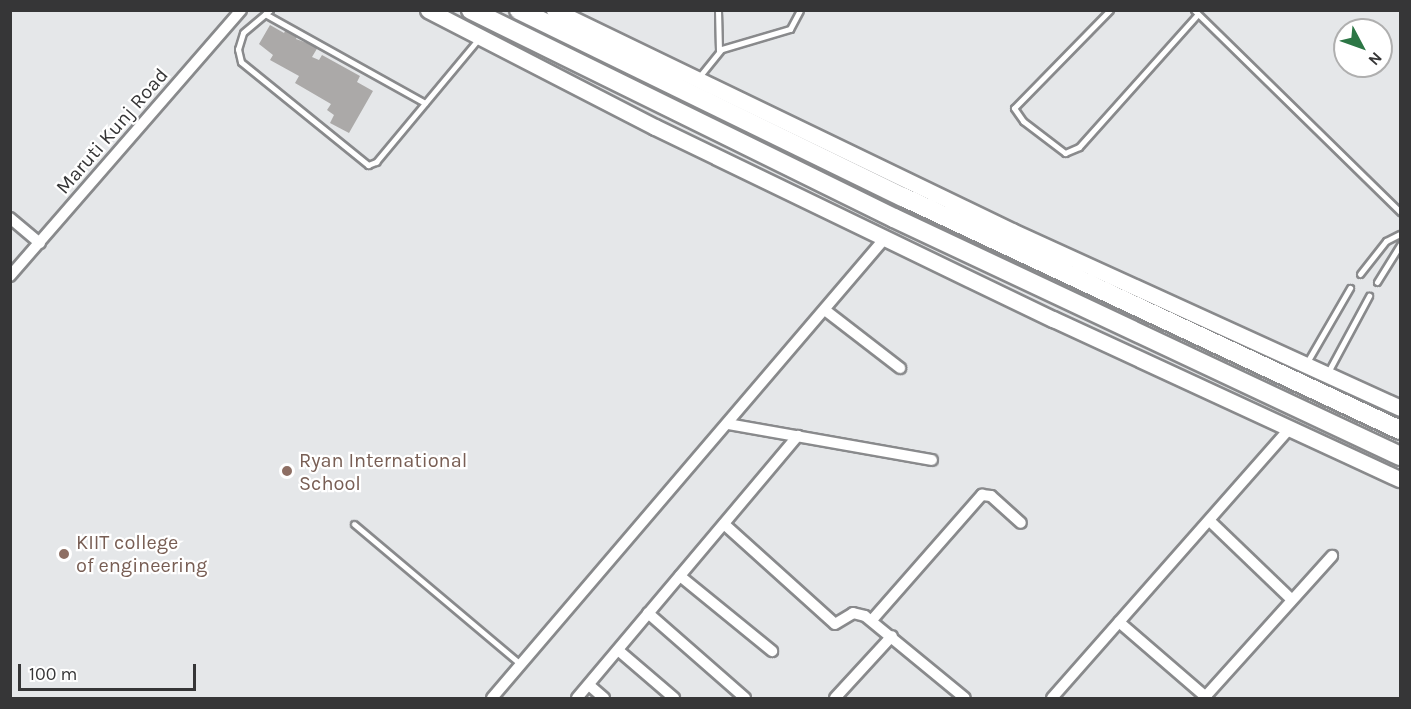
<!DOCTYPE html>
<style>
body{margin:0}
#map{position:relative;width:1411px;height:709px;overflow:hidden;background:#e5e7e9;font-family:Karla,sans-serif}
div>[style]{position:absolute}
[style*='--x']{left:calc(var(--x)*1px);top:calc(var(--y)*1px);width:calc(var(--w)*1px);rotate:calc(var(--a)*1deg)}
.building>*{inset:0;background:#aba9a8}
.roads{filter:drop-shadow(2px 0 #898a8c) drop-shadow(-2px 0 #898a8c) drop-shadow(0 2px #898a8c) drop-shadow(0 -2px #898a8c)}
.service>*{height:5px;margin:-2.5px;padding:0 2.5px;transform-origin:2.5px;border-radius:2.5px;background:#fff}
.minor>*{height:10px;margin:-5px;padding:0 5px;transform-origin:5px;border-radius:5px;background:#fff}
.secondary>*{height:15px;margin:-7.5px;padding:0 7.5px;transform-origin:7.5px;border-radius:7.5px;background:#fff}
.trunk>*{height:18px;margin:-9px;padding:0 9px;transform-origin:9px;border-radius:9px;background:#fff}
.dots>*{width:16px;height:16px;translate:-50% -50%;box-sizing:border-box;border:3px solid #fff;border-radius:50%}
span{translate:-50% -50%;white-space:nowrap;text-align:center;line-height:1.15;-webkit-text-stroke:4.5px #fff;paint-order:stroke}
.street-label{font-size:20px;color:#363637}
.education-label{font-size:20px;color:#785e54}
.left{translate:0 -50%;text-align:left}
.frame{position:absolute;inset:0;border:12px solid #363637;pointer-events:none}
.north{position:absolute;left:1333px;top:18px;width:60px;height:60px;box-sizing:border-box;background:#fff;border:2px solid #afafaf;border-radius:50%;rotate:131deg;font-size:16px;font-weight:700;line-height:24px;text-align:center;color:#363637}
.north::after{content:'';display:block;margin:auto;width:21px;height:27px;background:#2c7645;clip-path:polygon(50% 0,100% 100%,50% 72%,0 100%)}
.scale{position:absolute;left:18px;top:664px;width:178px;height:27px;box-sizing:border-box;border:3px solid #363637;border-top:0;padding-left:8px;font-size:18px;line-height:21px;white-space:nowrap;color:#363637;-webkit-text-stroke:4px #fff;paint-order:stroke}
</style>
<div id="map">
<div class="building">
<i style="clip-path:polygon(270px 25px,284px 33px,287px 27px,299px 33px,296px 39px,318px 47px,312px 57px,319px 60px,322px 55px,360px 76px,357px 82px,373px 91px,349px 133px,330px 123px,334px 115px,327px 110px,331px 104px,295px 83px,299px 76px,270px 60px,273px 55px,259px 44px)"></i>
</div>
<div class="roads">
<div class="service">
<i style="--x:270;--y:10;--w:35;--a:140"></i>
<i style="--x:243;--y:33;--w:17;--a:107"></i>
<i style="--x:238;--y:49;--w:13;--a:77"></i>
<i style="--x:241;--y:62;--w:164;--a:39"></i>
<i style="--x:368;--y:165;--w:9;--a:-21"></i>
<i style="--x:376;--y:162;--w:163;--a:-50.2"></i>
<i style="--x:718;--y:10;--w:41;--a:88.6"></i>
<i style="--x:1110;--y:10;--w:137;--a:134.4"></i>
<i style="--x:1014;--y:108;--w:16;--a:55"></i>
<i style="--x:1023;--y:121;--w:53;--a:37.3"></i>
<i style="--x:1065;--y:153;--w:15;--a:-23"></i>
<i style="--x:1079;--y:147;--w:178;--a:-48.2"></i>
<i style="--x:1194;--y:10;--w:289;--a:44.4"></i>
<i style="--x:265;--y:14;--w:183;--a:29.1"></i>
<i style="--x:699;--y:77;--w:36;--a:-51"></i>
<i style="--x:722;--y:49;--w:71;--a:-16.4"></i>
<i style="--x:790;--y:29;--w:21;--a:-62"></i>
<i style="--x:1360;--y:274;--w:42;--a:-51.8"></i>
<i style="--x:1386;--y:241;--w:16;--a:-27"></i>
<i style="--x:1377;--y:282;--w:44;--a:-58.1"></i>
<i style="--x:1306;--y:364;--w:88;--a:-59.9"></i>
<i style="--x:1327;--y:374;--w:89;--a:-61.7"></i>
<i style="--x:354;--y:524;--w:217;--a:40.1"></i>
</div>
<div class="minor">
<i style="--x:10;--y:218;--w:39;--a:40"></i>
<i style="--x:10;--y:276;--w:352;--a:-49"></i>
<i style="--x:825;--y:310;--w:95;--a:37.7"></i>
<i style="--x:728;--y:424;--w:207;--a:10"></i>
<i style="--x:1211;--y:522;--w:112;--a:43.9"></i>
<i style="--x:724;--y:524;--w:149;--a:42"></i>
<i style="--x:835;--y:624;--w:21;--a:-31"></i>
<i style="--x:853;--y:613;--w:12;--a:14"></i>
<i style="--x:865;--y:616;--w:129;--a:39.4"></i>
<i style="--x:680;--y:576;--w:119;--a:39.2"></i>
<i style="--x:648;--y:613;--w:129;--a:41.2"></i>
<i style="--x:872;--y:620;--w:167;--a:-48.7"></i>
<i style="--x:982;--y:495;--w:9;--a:6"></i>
<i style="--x:991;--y:496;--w:40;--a:42"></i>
<i style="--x:1119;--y:622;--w:116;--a:40.8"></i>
<i style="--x:618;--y:650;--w:74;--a:40.6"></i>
<i style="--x:589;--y:685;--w:20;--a:41"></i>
<i style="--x:1205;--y:697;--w:190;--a:-48"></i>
<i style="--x:492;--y:698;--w:606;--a:-49.48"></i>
<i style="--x:577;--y:698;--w:343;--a:-49.9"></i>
<i style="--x:835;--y:698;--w:84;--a:-47.4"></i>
<i style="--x:1052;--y:698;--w:360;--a:-48.6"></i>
</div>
<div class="secondary">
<i style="--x:428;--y:10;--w:255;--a:27.3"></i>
<i style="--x:655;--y:127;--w:442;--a:25.8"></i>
<i style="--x:1053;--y:319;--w:382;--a:24.8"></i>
<i style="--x:554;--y:10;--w:509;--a:25.76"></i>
<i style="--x:1012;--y:231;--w:426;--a:24.5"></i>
</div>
<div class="trunk">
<i style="--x:471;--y:10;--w:471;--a:26.2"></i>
<i style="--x:894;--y:218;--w:559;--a:25.19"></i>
<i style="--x:519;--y:10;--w:427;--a:26"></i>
<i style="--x:903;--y:197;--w:549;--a:25.12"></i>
</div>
</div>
<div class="dots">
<i style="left:287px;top:471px;background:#8d6e63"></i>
<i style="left:64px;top:554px;background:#8d6e63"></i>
</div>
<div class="street-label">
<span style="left:112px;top:131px;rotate:-49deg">Maruti Kunj Road</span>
</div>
<div class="education-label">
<span class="left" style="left:299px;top:472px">Ryan International<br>School</span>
<span class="left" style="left:76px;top:554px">KIIT college<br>of engineering</span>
</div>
<div class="frame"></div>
<div class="north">N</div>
<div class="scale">100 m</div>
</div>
